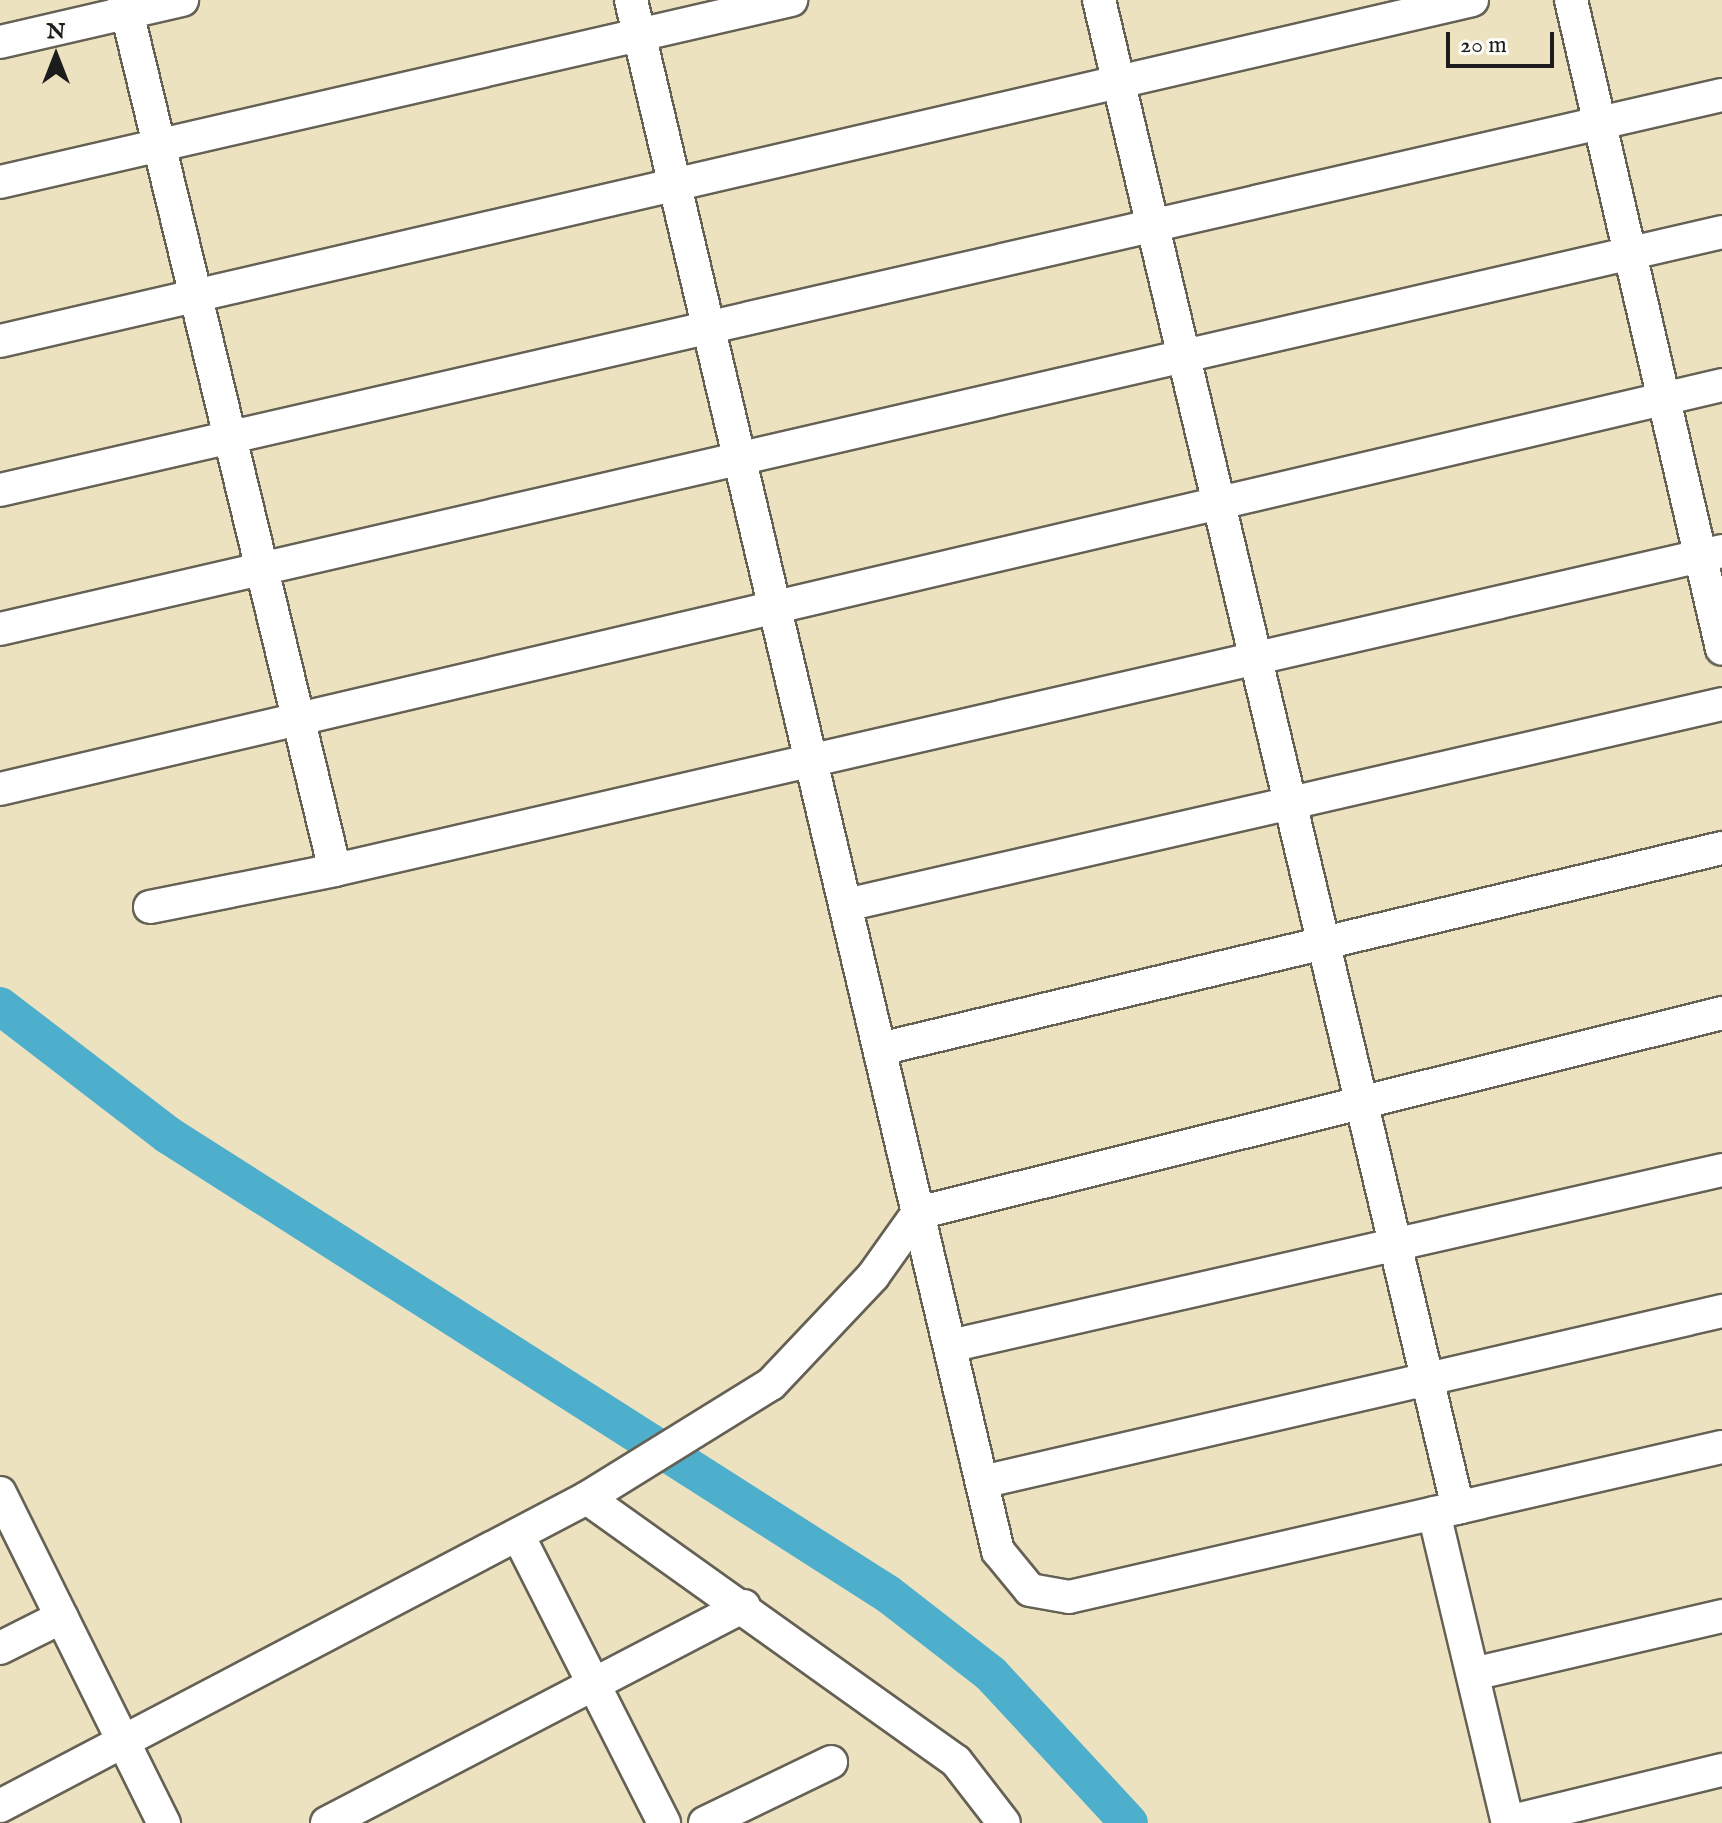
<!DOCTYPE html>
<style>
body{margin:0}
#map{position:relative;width:1722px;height:1823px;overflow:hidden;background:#ece2c0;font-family:"IM FELL English",serif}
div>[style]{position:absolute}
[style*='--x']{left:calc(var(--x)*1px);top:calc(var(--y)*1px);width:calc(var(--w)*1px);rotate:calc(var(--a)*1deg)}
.canal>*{height:38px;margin:-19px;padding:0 19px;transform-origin:19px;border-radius:19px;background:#4eafcd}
.roads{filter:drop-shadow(2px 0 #656155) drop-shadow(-2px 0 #656155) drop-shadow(0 2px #656155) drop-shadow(0 -2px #656155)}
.minor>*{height:32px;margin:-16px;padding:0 16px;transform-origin:16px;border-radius:16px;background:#fff}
span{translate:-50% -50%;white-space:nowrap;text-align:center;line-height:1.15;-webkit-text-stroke:7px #fdfcf7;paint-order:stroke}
.north{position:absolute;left:16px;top:16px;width:80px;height:80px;-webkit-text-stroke:6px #fdfcf7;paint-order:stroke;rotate:0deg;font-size:22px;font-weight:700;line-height:32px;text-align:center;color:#1c1c1c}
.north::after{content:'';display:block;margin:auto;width:28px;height:36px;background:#1c1c1c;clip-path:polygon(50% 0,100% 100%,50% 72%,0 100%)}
.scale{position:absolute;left:1446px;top:32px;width:108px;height:36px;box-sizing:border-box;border:4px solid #1c1c1c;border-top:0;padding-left:10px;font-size:24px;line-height:28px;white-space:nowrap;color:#1c1c1c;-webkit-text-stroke:6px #fdfcf7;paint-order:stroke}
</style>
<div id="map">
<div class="canal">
<i style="--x:0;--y:1006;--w:212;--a:37.5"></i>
<i style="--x:168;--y:1135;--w:854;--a:32.52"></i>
<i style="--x:888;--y:1594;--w:130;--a:37.8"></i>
<i style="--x:991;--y:1674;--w:203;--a:47.2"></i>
</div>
<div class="roads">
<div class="minor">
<i style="--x:124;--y:0;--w:895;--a:76.37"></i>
<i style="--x:631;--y:0;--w:1594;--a:76.69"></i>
<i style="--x:998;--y:1551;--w:50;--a:50.6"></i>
<i style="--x:1030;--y:1590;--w:40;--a:10"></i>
<i style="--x:1069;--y:1597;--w:670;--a:-12.94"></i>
<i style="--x:1099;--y:0;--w:1550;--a:76.61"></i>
<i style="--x:1571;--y:0;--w:666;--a:76.9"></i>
<i style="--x:0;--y:42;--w:187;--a:-13"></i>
<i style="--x:0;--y:182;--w:812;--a:-12.96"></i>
<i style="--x:0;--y:341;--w:1511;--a:-13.04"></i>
<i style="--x:0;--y:490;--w:1767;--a:-12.92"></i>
<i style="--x:0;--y:629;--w:1767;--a:-12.98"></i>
<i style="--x:0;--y:789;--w:1769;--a:-13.2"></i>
<i style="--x:846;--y:905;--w:899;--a:-12.92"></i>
<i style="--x:150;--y:907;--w:189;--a:-11.3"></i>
<i style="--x:335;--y:870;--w:1423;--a:-12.95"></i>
<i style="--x:880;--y:1049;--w:866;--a:-13.43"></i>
<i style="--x:950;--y:1346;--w:792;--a:-12.84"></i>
<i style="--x:982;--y:1482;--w:760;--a:-13.01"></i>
<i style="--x:0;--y:1493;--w:369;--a:63.6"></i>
<i style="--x:587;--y:1498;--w:453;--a:35.5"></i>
<i style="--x:956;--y:1761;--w:78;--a:52.3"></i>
<i style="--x:1434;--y:1513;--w:319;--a:76.6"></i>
<i style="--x:518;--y:1535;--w:323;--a:63.1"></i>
<i style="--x:0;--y:1648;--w:69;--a:-26.6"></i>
<i style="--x:1473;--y:1674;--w:256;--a:-13.1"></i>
<i style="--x:0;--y:1806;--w:663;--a:-27.69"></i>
<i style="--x:587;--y:1498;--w:216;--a:-31.8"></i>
<i style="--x:771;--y:1384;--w:149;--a:-46.6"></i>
<i style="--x:873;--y:1276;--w:77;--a:-54.5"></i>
<i style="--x:918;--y:1213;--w:829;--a:-13.97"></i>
<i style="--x:1508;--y:1822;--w:220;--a:-13.7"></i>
<i style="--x:327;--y:1823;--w:470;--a:-27.5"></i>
<i style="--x:705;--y:1823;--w:140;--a:-25.8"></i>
</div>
</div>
<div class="north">N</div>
<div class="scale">20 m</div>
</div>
